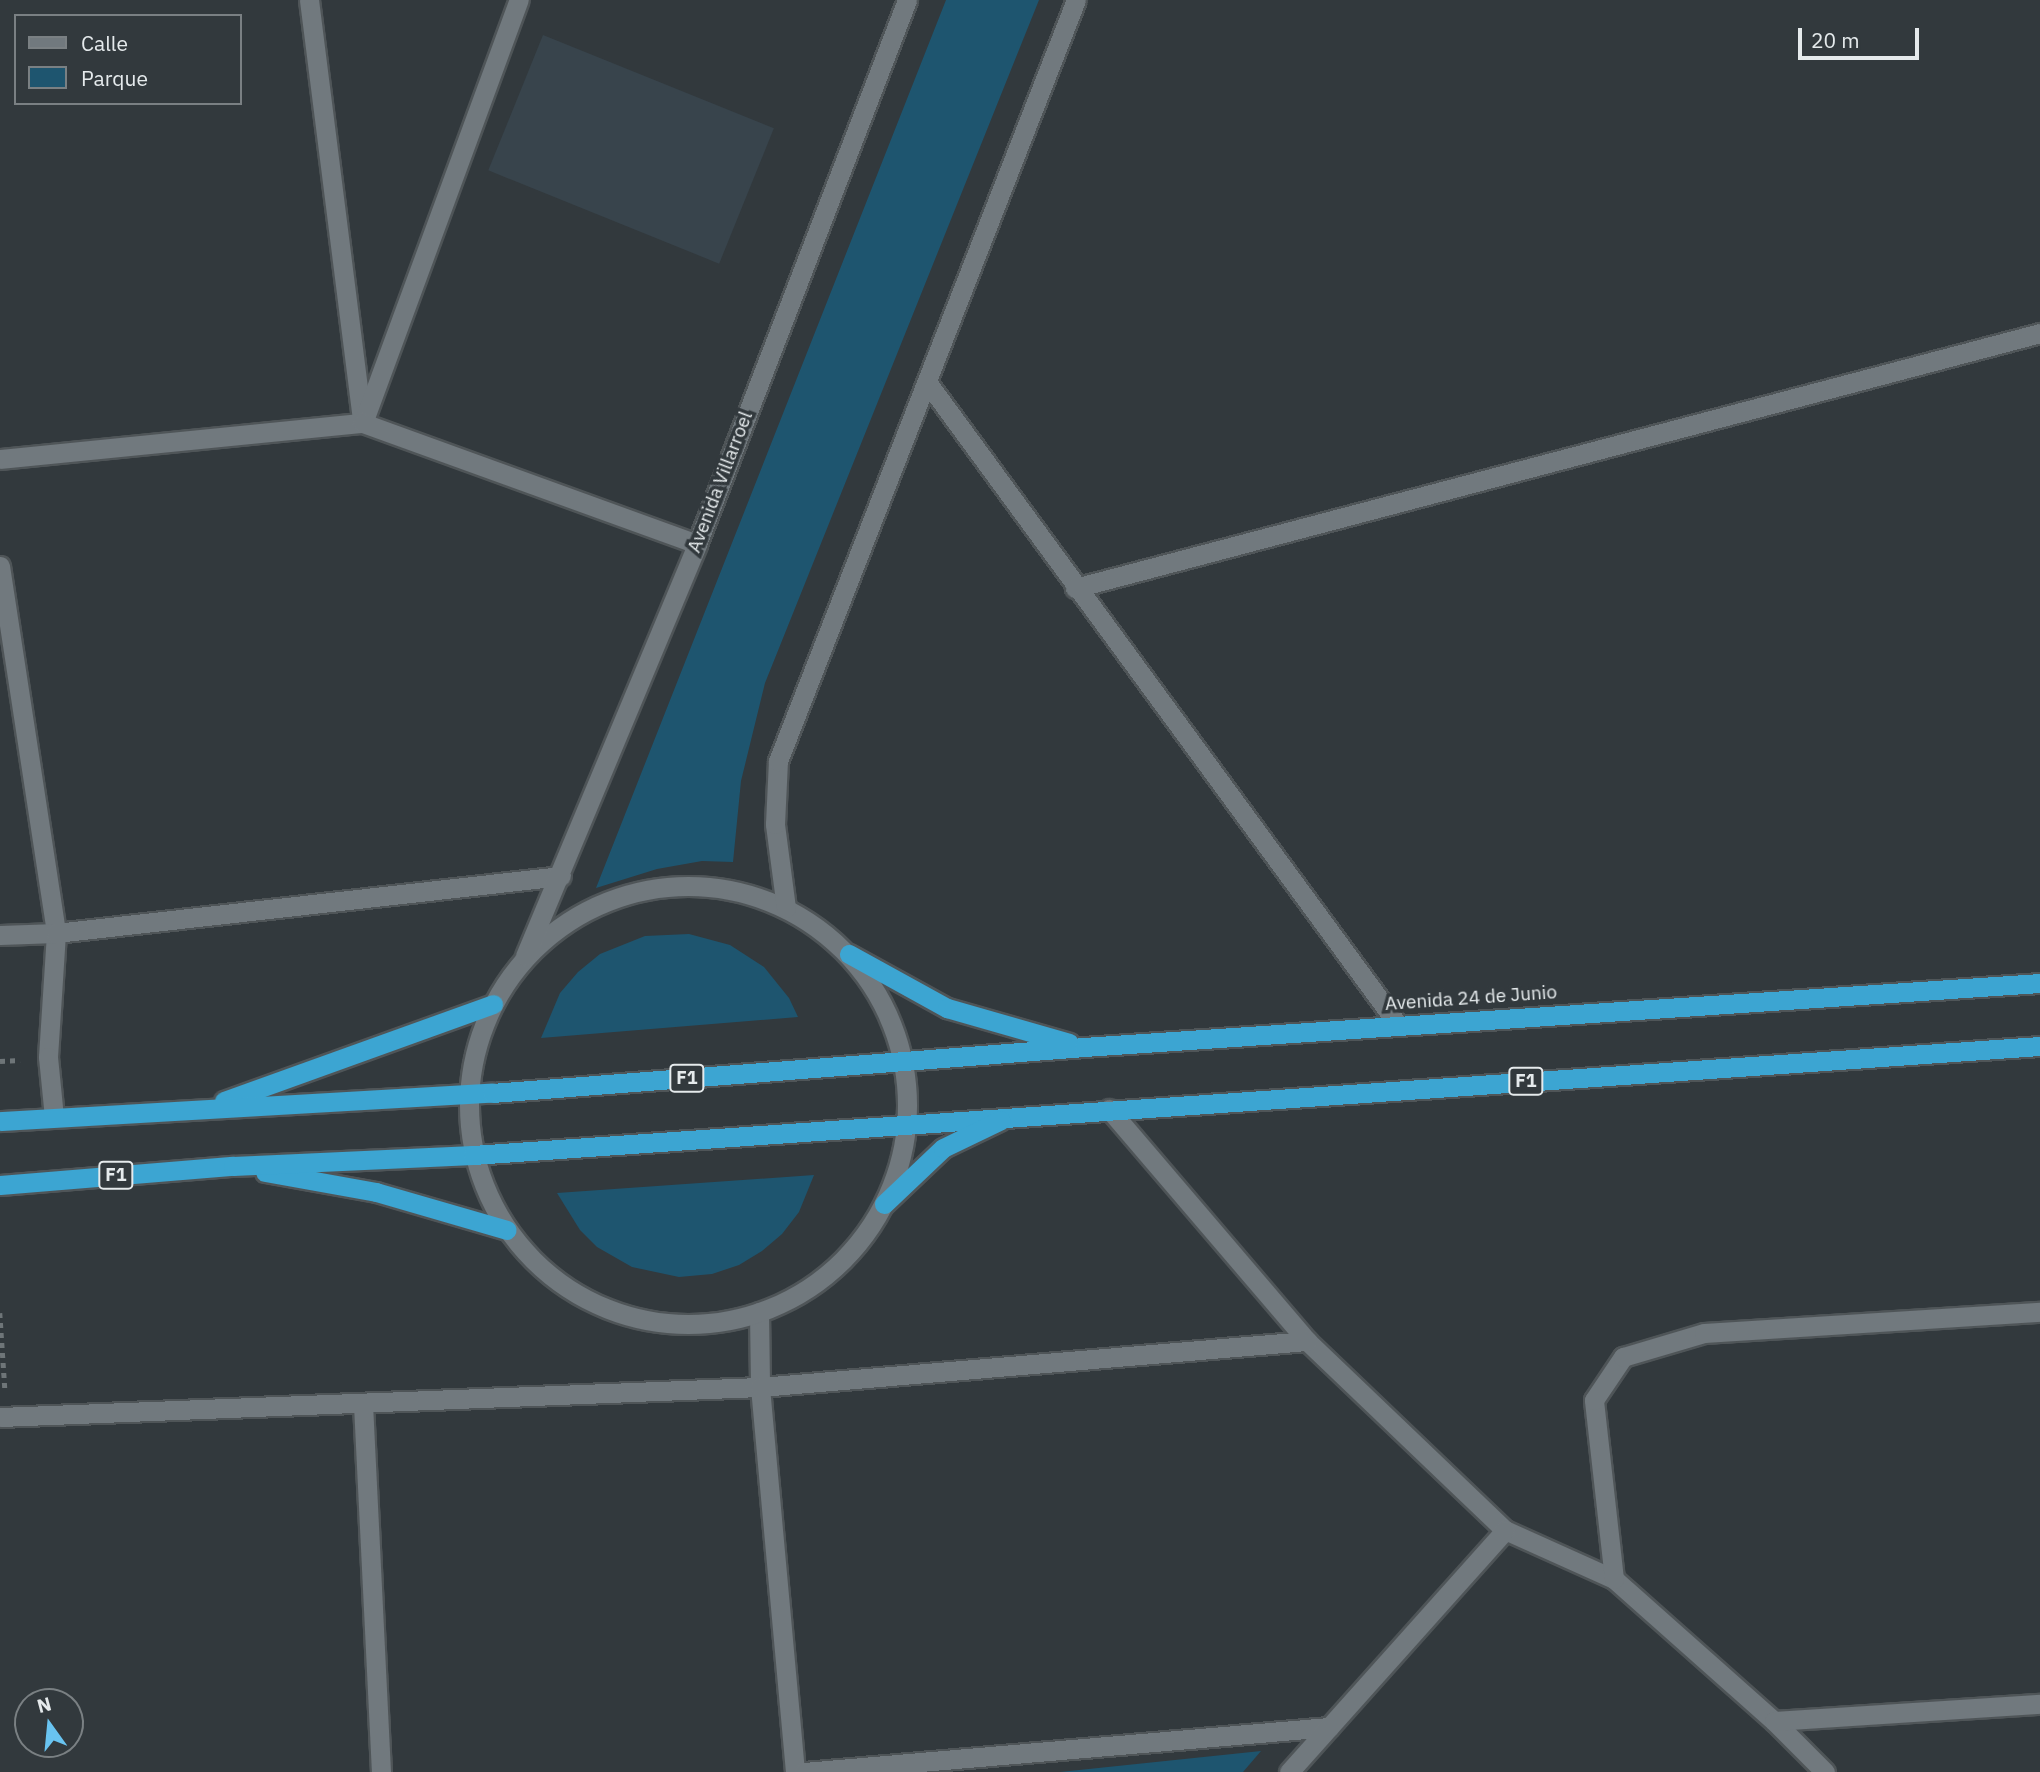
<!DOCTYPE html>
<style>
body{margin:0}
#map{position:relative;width:2040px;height:1772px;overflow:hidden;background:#32393d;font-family:"IBM Plex Sans",sans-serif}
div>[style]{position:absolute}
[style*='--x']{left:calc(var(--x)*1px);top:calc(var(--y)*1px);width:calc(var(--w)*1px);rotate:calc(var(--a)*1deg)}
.built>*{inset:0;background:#38444c;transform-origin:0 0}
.green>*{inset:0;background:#1e556f}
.path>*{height:4.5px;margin-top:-2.25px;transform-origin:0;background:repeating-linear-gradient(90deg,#6e7578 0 5px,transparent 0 10px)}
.roads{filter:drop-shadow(2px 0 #4f5558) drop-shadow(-2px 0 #4f5558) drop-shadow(0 2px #4f5558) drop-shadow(0 -2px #4f5558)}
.minor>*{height:19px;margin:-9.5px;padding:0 9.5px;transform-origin:9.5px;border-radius:9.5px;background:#71797e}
.secondary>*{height:19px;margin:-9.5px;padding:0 9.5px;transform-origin:9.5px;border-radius:9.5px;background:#71797e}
.secondary>.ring{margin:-9.5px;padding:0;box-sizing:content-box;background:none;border:19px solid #71797e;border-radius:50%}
.trunk>*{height:19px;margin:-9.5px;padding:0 9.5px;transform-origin:9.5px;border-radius:9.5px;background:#3ca5d2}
span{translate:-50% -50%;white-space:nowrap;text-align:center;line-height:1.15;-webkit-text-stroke:7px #32393d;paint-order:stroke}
.shield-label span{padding:2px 5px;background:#32393d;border:2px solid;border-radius:5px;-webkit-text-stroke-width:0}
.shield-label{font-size:18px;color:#e5eaec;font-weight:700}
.street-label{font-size:19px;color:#e5eaec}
.legend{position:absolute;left:14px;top:14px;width:228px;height:91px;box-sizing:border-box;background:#32393d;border:2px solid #7a8083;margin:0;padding:9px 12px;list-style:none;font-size:21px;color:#e5eaec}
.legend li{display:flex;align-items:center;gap:14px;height:35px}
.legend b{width:35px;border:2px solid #7a8083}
.north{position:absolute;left:14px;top:1688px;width:70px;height:70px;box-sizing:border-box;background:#32393d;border:2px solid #7a8083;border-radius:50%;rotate:345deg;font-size:19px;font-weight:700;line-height:28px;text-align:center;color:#e5eaec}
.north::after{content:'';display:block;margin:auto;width:24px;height:32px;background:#69c4f1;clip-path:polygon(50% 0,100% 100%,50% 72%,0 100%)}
.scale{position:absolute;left:1798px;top:28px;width:121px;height:32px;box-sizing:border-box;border:4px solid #e5eaec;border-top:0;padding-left:9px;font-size:21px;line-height:24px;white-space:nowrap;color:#e5eaec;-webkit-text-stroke:5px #32393d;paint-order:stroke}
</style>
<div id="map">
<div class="built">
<i style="left:543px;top:35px;width:249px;height:146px;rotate:22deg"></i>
</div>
<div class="green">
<i style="clip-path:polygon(946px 0,1039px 0,765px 683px,741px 781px,733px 862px,702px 861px,657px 869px,596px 888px)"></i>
<i style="clip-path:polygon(689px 934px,730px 945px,764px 967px,789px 998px,798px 1017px,541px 1038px,560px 993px,578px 972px,600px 954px,645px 936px)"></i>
<i style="clip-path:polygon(814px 1175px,799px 1212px,782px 1234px,762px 1251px,739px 1265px,712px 1274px,679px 1277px,632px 1267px,597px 1247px,580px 1230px,557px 1193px)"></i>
<i style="clip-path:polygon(1261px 1751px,1243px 1772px,1060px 1772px)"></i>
</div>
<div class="path">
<i style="--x:0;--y:1061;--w:20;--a:-3"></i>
<i style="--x:0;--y:1313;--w:75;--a:86.2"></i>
</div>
<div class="roads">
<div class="minor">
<i style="--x:309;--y:0;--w:422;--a:82.8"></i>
<i style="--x:927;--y:382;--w:798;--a:53.76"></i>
<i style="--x:363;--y:423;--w:451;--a:-69.8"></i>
<i style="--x:0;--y:459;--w:365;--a:-5.7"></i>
<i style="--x:363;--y:423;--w:355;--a:19.9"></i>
<i style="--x:0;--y:566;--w:371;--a:81.3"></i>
<i style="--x:56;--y:933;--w:124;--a:93.7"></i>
<i style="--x:48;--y:1057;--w:60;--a:84.3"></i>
<i style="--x:1075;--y:588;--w:998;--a:-14.8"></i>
<i style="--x:0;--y:935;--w:56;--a:-2"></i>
<i style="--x:56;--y:933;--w:508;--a:-6.44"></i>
<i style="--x:1109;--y:1109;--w:305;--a:49.5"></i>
<i style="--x:1307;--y:1341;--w:274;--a:43.7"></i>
<i style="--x:1505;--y:1530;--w:120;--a:24.2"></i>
<i style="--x:1614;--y:1579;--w:214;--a:41.6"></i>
<i style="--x:1774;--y:1721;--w:72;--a:45"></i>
<i style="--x:759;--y:1312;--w:75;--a:89.2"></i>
<i style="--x:760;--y:1387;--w:387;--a:84.8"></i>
<i style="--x:363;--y:1404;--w:368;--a:87.2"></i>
<i style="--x:0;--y:1417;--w:761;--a:-2.26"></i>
<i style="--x:760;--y:1387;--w:549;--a:-4.81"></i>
<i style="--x:1614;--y:1579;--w:180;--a:-96.4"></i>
<i style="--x:1594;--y:1400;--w:52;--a:-56"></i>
<i style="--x:1623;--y:1357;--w:84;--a:-16.5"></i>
<i style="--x:1704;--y:1333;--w:337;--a:-3.6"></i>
<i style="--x:1774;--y:1721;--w:267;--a:-3.7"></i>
<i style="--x:804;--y:1772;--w:527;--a:-4.9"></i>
<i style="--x:1289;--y:1772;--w:324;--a:-48.2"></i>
</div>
<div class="secondary">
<i class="ring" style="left:469px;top:886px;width:419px;height:419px"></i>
<i style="--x:786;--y:908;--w:85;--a:-97.5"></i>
<i style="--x:775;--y:824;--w:63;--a:-87.3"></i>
<i style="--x:778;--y:761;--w:817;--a:-68.62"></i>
<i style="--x:525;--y:956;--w:446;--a:-67.3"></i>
<i style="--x:697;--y:544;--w:583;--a:-68.89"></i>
</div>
<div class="trunk">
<i style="--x:849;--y:954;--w:112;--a:28.9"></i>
<i style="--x:947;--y:1008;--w:127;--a:16"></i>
<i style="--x:224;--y:1101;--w:286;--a:-19.8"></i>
<i style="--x:0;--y:1121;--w:493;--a:-3.3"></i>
<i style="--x:492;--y:1093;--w:594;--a:-4.44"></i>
<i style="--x:1084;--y:1047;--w:958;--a:-3.83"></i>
<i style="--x:265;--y:1172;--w:113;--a:10.2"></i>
<i style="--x:376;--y:1192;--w:136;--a:16.2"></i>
<i style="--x:0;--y:1185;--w:234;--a:-4.7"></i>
<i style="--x:233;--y:1166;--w:240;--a:-2.6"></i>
<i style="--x:473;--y:1155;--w:1571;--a:-3.98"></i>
<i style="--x:884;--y:1204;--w:81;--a:-43.5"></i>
<i style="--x:943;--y:1148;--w:64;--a:-25.8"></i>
</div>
</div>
<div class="shield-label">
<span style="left:687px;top:1078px">F1</span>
<span style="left:1526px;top:1081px">F1</span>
<span style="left:116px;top:1175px">F1</span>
</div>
<div class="street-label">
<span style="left:720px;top:482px;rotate:-69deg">Avenida Villarroel</span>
<span style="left:1471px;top:998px;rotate:-4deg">Avenida 24 de Junio</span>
</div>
<ul class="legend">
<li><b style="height:9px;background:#71797e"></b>Calle</li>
<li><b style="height:19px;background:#1e556f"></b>Parque</li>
</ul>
<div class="north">N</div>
<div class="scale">20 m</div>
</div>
